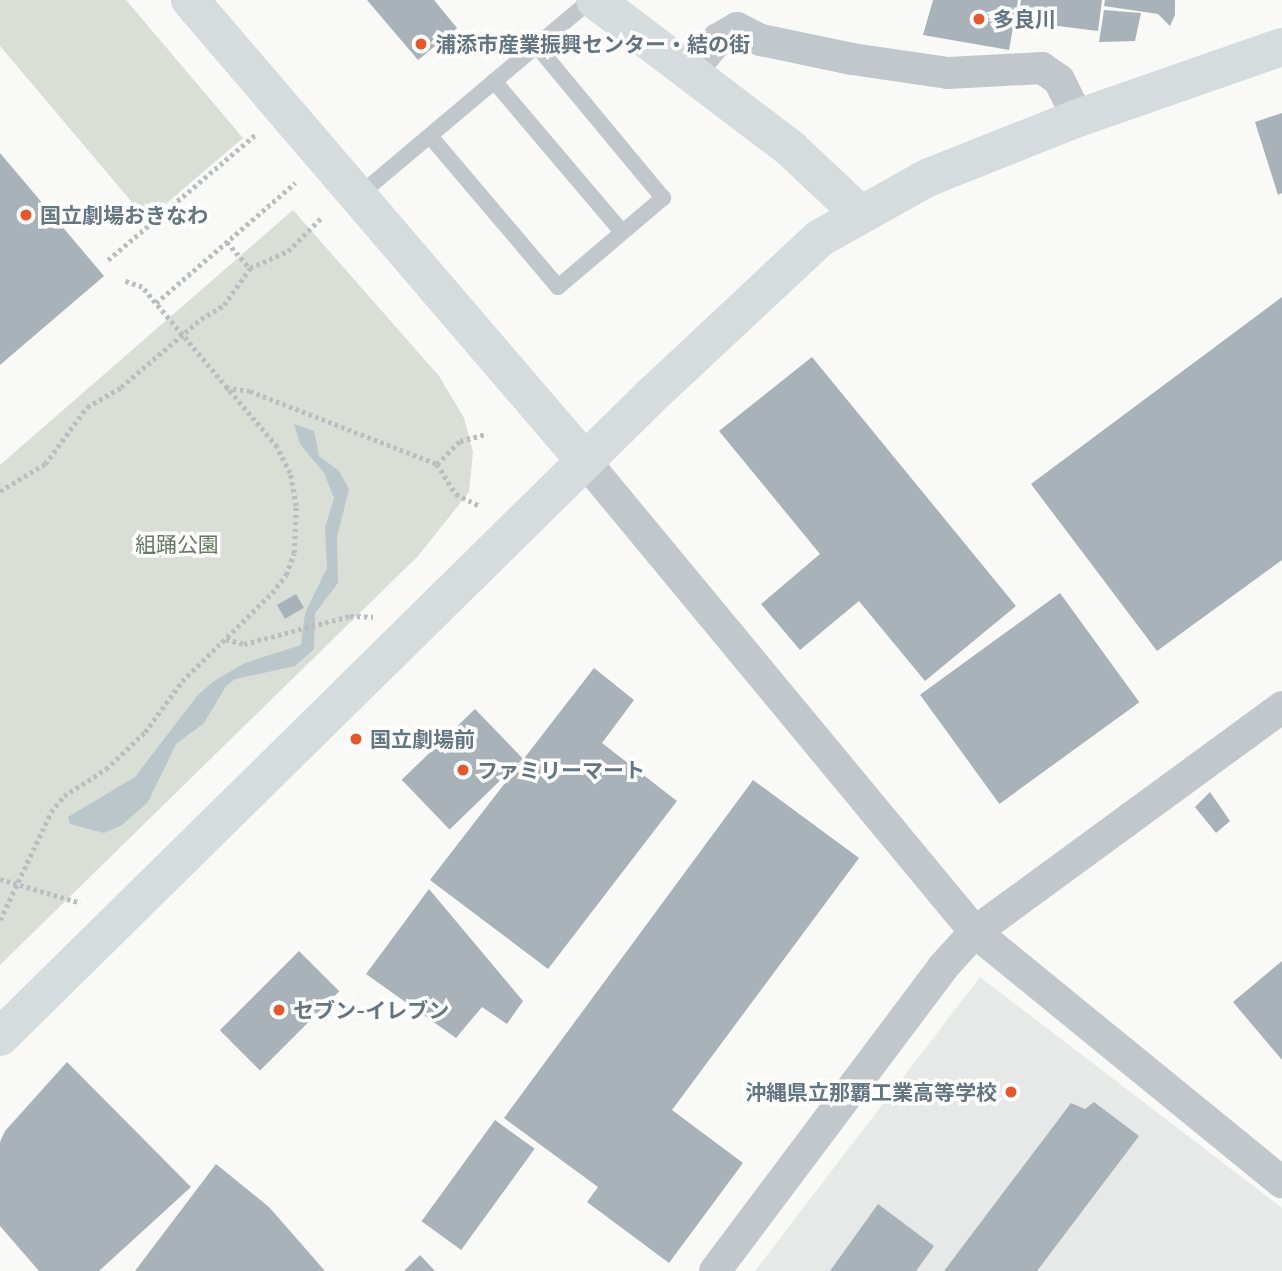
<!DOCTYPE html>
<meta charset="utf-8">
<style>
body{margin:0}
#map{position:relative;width:1282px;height:1271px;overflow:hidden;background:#f9f9f7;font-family:Mulish,"Noto Sans JP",sans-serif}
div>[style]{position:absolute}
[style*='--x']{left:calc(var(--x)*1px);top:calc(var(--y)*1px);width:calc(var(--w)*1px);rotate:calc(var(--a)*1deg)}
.built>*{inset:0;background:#e7e8e8}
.green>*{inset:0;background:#d9ded6}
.water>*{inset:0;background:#bac6ca}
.building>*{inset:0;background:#a9b2b8;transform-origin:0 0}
.path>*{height:4.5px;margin-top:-2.25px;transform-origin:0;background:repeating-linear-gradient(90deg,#babec1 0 3.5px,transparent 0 7px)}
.lane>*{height:16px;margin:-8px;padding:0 8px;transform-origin:8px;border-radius:8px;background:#c2c7cb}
.street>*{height:32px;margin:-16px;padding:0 16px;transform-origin:16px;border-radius:16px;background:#c2c7cb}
.secondary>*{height:38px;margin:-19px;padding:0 19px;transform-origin:19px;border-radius:19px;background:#d6dbde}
.dots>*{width:19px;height:19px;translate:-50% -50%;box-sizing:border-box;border:4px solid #fff;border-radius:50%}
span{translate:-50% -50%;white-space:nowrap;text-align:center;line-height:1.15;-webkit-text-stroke:7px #fff;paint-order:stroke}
.poi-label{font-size:21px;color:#647582;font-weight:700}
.left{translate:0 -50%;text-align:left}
.right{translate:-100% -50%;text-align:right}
.park-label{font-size:21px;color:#667a63}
</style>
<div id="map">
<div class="built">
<i style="clip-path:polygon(980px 977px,1282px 1208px,1282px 1271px,755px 1271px)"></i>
</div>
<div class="green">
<i style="clip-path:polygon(0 0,126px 0,243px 138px,147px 220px,0 46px)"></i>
<i style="clip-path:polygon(293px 210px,439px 376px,464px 418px,473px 452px,469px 492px,418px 556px,0 965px,0 465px)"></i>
</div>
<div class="water">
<i style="clip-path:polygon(294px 424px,314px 431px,319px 456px,339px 471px,349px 489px,337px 537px,338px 583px,315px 613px,314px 649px,295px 666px,235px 679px,226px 686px,204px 723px,176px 744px,148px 802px,122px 825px,104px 833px,70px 824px,68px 817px,135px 777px,197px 696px,214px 681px,245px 663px,301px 645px,305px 613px,327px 568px,325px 528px,334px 498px,324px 473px,300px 444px)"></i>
</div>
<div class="building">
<i style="clip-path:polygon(367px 0,434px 0,457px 28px,418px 60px)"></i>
<i style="clip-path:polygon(933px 0,1018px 0,1009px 50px,923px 35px)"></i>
<i style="clip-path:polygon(1021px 0,1102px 0,1098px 31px,1018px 21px)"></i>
<i style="clip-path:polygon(1105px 0,1175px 0,1175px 15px,1170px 26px,1158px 14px,1104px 6px)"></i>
<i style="clip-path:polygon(1104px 10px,1141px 13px,1135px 41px,1099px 42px)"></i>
<i style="clip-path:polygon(1282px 113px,1282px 193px,1278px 195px,1255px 122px)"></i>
<i style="clip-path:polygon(0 153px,104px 276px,0 365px)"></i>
<i style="clip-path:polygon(1282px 297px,1282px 560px,1157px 651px,1031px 484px)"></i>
<i style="clip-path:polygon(812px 357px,1016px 606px,925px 681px,859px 601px,800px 650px,761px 604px,820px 554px,719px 431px)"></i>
<i style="left:1060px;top:593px;width:135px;height:173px;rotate:54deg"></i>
<i style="left:296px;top:594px;width:16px;height:22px;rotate:60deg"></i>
<i style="clip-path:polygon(594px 668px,634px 700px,602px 743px,677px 801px,548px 969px,430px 880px)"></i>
<i style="left:475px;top:709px;width:69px;height:102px;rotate:46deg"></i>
<i style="clip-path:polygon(753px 780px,859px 858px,672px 1110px,743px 1163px,669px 1263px,587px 1202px,598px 1187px,504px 1118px)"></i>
<i style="clip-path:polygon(1210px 792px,1230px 821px,1216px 833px,1195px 807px)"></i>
<i style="clip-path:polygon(429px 889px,523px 1001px,507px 1024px,482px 1007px,456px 1038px,366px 974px)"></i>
<i style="left:299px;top:951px;width:57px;height:112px;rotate:45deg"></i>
<i style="clip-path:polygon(1282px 961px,1282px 1060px,1233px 1002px)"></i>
<i style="clip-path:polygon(67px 1062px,191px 1187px,99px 1271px,39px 1271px,0 1226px,0 1142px,5px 1131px)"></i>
<i style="clip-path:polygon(1094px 1102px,1139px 1136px,1037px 1271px,944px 1271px,1071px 1103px,1085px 1109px)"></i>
<i style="left:495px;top:1120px;width:49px;height:125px;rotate:36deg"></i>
<i style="clip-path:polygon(216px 1164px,269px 1207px,325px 1271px,135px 1271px)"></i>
<i style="clip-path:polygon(878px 1204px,934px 1246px,916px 1271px,830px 1271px)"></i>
<i style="clip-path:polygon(420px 1255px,435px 1271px,404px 1271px)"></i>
</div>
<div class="path">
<i style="--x:227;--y:242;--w:35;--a:49"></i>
<i style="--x:108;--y:260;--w:193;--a:-40.4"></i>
<i style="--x:156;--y:303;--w:184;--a:-40.8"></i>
<i style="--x:226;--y:388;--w:24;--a:7"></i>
<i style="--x:250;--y:391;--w:201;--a:21.3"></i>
<i style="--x:437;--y:464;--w:33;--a:-45"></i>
<i style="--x:460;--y:441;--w:28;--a:-15"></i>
<i style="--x:437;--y:464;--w:36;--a:58"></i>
<i style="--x:456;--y:494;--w:25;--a:27"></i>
<i style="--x:0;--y:491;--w:52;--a:-31"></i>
<i style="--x:45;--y:464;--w:71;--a:-53.6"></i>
<i style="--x:87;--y:407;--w:39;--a:-30"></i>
<i style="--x:121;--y:387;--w:105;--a:-40.4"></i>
<i style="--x:201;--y:319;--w:27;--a:-31"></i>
<i style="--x:224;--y:305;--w:45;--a:-54.9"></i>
<i style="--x:250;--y:268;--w:42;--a:-24.1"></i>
<i style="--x:288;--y:251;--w:49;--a:-45"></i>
<i style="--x:226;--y:639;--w:19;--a:16"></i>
<i style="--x:244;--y:644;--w:110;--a:-14.8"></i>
<i style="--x:350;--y:616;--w:23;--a:2"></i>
<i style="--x:0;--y:879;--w:84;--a:16.5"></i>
<i style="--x:0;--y:920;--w:119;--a:-64.7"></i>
<i style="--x:51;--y:812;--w:21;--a:-51"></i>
<i style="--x:64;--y:796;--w:50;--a:-32.7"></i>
<i style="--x:106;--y:769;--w:54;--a:-43.5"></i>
<i style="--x:145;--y:732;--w:63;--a:-54"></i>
<i style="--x:182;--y:681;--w:126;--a:-44.4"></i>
<i style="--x:272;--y:593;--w:23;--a:-52"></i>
<i style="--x:286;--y:575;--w:23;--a:-70"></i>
<i style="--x:294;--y:553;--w:47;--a:-87.6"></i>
<i style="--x:296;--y:506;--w:34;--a:-100"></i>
<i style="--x:290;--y:473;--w:29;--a:-117"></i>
<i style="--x:277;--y:447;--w:209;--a:-130.2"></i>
<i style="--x:142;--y:287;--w:18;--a:-161"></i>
</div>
<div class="lane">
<i style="--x:494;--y:81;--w:198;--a:49.7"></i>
<i style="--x:430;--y:136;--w:198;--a:49.7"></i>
<i style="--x:558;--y:287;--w:138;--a:-40.3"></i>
<i style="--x:663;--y:198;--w:197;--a:-129.7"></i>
<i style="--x:358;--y:196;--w:304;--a:-40.1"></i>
</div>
<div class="street">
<i style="--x:692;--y:71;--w:41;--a:-50.9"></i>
<i style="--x:718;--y:39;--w:22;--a:-30"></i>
<i style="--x:737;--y:28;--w:27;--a:27"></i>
<i style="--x:761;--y:40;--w:93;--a:11.8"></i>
<i style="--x:852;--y:59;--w:97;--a:8.3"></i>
<i style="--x:948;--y:73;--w:94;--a:-3"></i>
<i style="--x:1042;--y:68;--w:21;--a:35"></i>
<i style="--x:1059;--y:80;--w:42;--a:63.4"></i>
<i style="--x:585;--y:461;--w:612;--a:50.37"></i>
<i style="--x:975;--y:932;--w:396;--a:39.2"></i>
<i style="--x:715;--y:1271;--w:380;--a:-53.1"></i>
<i style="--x:943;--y:967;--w:47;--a:-47.6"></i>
<i style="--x:975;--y:932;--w:381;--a:-36.2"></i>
</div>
<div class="secondary">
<i style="--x:190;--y:0;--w:607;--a:49.41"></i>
<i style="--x:595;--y:0;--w:246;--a:37.2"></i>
<i style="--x:791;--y:149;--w:93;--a:43.3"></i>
<i style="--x:0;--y:1037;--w:914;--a:-44.56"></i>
<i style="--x:651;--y:396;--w:231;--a:-43.1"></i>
<i style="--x:820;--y:238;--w:123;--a:-29.3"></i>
<i style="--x:927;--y:178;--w:162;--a:-21.7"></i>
<i style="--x:1078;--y:118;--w:216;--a:-19.2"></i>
</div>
<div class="dots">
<i style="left:979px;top:19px;background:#e6572a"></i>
<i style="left:421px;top:44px;background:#e6572a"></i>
<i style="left:26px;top:215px;background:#e6572a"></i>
<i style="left:356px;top:739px;background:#e6572a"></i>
<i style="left:463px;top:770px;background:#e6572a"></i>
<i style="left:279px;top:1010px;background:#e6572a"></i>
<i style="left:1011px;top:1092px;background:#e6572a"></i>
</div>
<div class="poi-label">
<span class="left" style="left:993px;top:19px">多良川</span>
<span class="left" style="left:435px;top:44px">浦添市産業振興センター・結の街</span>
<span class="left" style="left:40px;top:215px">国立劇場おきなわ</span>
<span class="left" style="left:370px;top:739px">国立劇場前</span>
<span class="left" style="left:477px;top:770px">ファミリーマート</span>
<span class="left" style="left:293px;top:1010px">セブン-イレブン</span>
<span class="right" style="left:997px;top:1092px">沖縄県立那覇工業高等学校</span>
</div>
<div class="park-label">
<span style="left:177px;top:544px">組踊公園</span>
</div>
</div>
